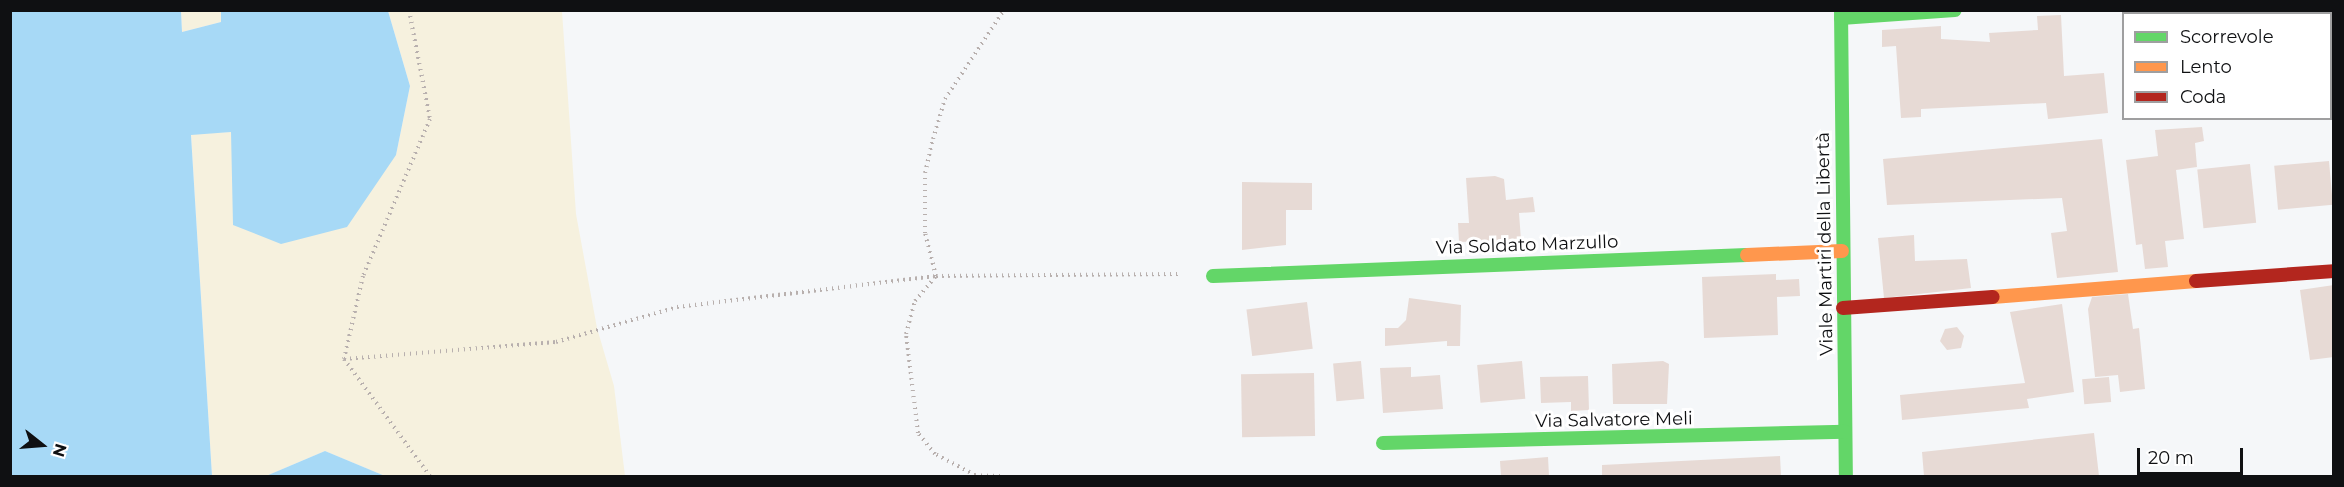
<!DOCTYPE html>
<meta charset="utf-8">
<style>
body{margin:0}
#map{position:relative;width:2344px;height:487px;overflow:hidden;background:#f5f7f9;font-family:Montserrat,sans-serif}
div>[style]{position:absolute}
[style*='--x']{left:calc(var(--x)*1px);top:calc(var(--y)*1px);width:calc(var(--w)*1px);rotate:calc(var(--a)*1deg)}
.sand>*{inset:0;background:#f6f1de}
.water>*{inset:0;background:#a7d9f6}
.building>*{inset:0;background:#e7dad5;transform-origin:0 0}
.path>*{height:4px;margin-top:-2px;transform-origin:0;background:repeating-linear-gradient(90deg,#b8b0ae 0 1.5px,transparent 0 6px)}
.fast>*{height:14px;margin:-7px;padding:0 7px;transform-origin:7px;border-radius:7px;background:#63d668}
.slow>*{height:14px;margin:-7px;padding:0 7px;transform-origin:7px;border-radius:7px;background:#ff974d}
.jam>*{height:14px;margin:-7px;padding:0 7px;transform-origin:7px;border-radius:7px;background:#b3261e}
span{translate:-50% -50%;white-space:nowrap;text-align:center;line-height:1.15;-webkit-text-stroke:6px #fff;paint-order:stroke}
.street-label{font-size:18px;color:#0f1012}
.frame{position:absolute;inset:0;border:12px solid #0f1012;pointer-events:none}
.legend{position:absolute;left:2122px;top:12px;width:210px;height:108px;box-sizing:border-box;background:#fff;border:2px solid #9f9fa0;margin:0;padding:8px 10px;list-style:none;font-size:18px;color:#0f1012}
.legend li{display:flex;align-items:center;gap:12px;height:30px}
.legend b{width:30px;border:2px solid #9f9fa0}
.north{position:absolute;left:12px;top:415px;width:60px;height:60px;-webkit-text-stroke:4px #fff;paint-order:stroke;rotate:107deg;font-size:16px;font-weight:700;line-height:24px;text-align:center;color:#0f1012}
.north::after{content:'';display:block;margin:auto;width:21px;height:27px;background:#0f1012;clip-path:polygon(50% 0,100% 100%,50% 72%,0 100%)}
.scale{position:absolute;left:2137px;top:448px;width:106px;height:27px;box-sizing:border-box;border:3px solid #0f1012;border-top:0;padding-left:8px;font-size:18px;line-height:21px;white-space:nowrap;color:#0f1012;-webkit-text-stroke:4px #fff;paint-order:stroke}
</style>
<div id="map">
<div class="sand">
<i style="clip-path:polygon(181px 11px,221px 11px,221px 22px,182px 32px)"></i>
<i style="clip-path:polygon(388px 11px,562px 11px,576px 214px,597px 328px,614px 386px,625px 476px,385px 476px,325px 451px,266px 476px,212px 476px,191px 134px,231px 132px,396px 155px,410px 86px)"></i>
</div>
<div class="water">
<i style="clip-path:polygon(10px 11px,181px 11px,182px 32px,221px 22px,221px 11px,388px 11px,410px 86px,396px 155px,347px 227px,281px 244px,233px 225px,231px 132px,191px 135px,212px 476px,11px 476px)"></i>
<i style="clip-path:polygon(325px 451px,385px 476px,266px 476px)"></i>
</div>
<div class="building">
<i style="left:2261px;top:10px;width:47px;height:4px"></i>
<i style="clip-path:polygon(2061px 15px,2064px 76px,2104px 73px,2108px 113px,2048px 119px,2046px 103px,1921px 109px,1921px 117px,1901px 118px,1896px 46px,1882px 47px,1882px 30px,1941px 26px,1941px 39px,1990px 42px,1989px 33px,2038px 30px,2037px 16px)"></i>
<i style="clip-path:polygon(2202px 127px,2204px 141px,2195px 143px,2197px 167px,2176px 170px,2184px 239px,2165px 241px,2168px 267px,2145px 269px,2142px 244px,2136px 245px,2126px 160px,2158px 156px,2155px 130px)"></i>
<i style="clip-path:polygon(2102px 139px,2118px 272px,2057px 278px,2051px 233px,2067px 231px,2062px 198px,1887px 205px,1883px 159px)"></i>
<i style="left:2329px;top:161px;width:44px;height:55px;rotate:85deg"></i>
<i style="left:2250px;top:164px;width:59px;height:53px;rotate:84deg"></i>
<i style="clip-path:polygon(1495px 176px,1504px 179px,1506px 200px,1533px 197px,1535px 212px,1519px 213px,1521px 240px,1459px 242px,1458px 223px,1469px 223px,1466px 178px)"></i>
<i style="clip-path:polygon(1242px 182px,1312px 183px,1312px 210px,1286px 210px,1286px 245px,1242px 250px)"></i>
<i style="clip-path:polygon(1914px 235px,1915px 261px,1967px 259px,1971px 288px,1884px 298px,1878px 238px)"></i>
<i style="clip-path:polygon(1776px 274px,1776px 280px,1799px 279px,1800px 296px,1777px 297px,1778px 335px,1704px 338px,1702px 277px)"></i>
<i style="clip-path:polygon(2334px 285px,2334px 357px,2310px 360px,2300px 290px)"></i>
<i style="clip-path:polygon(2128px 294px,2133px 329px,2139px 328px,2145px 389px,2120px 392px,2118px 375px,2095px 377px,2088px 309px,2092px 297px)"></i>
<i style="clip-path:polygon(1409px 298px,1461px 305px,1460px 346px,1447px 346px,1447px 341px,1385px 346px,1385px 328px,1398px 328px,1406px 320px)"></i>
<i style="left:1307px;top:302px;width:47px;height:61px;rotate:83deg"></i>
<i style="clip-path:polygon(2062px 304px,2074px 392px,2027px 399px,2029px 408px,1902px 420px,1900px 395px,2025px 383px,2010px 312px)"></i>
<i style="clip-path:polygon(1957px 327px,1964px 336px,1961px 348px,1947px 350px,1940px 341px,1945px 329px)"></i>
<i style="left:1361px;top:361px;width:38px;height:28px;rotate:85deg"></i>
<i style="left:1522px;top:361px;width:38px;height:45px;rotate:85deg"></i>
<i style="clip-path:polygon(1663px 361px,1669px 364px,1667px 404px,1613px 404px,1612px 364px)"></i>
<i style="clip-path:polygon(1411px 367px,1411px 377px,1440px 375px,1443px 409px,1383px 413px,1380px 368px)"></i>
<i style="left:1314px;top:373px;width:63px;height:73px;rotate:89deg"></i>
<i style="clip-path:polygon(1588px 376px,1589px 410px,1571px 411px,1571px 402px,1541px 403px,1540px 377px)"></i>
<i style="left:2109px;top:377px;width:25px;height:27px;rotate:85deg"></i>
<i style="clip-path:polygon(2094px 433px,2099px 476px,1924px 476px,1922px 452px)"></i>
<i style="clip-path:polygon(1780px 456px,1781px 476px,1602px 476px,1602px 465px)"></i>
<i style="clip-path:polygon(1548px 457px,1549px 476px,1501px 476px,1500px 461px)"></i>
</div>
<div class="path">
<i style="--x:409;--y:10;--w:111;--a:79.1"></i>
<i style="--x:430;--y:119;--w:171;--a:113.1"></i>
<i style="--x:363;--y:276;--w:85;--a:102.9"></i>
<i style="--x:344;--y:359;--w:145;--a:53.7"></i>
<i style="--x:344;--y:359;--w:213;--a:-4.6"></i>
<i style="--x:556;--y:342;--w:126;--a:-16.1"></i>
<i style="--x:677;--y:307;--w:261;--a:-6.8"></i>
<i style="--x:936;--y:276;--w:243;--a:-0.5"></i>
<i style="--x:1000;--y:476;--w:25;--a:-178"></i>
<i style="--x:975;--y:475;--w:45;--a:-152.3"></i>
<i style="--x:935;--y:454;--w:27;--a:-129"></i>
<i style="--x:918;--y:433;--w:100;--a:-96.9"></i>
<i style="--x:906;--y:334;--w:34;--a:-75"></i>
<i style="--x:915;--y:301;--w:33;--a:-50"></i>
<i style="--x:936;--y:276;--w:44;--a:-104.3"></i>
<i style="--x:925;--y:233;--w:60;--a:-90"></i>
<i style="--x:925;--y:173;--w:35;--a:-77"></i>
<i style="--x:933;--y:139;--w:42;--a:-73.3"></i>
<i style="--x:945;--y:99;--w:107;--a:-56.5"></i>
</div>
<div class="fast">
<i style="--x:1841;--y:10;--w:466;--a:89.4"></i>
<i style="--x:1841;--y:18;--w:114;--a:-4"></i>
<i style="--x:1213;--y:276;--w:534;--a:-2.25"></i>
<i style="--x:1383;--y:443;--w:462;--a:-1.4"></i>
</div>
<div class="slow">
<i style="--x:1747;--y:255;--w:95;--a:-2.4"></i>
<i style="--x:1993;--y:297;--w:204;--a:-4.5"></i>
</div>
<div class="jam">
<i style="--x:2196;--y:281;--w:138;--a:-4.1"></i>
<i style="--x:1843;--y:308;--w:150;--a:-4.2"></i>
</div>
<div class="street-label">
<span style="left:1825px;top:244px;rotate:-91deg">Viale Martiri della Libertà</span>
<span style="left:1527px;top:245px;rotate:-2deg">Via Soldato Marzullo</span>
<span style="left:1614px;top:420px;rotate:-1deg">Via Salvatore Meli</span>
</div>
<div class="frame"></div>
<ul class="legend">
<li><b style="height:8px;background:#63d668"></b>Scorrevole</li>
<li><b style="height:8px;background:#ff974d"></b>Lento</li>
<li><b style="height:8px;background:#b3261e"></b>Coda</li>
</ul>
<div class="north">N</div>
<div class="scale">20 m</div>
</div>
